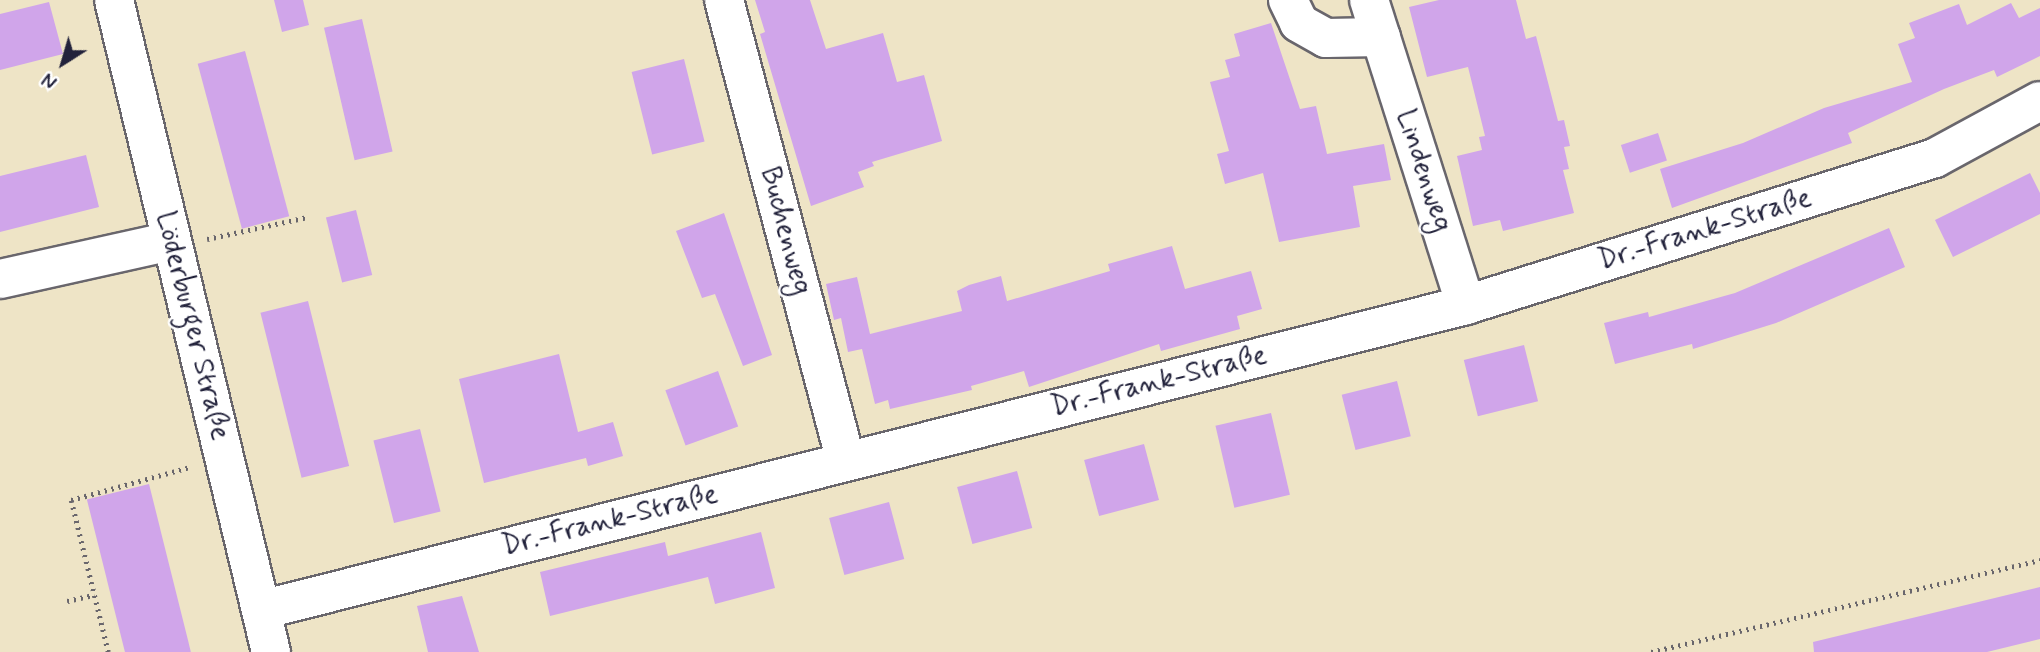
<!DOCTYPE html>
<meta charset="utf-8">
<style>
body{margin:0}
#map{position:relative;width:2040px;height:652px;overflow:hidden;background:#eee4c6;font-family:Mynerve,sans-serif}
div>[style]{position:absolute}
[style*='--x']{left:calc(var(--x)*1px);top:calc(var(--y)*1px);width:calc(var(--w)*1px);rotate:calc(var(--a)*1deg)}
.building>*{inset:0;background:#d0a5ea;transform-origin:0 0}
.path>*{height:4.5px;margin-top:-2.25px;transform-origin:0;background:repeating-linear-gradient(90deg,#69666c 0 2px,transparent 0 7px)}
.roads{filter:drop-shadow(2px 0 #69666c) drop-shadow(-2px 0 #69666c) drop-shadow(0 2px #69666c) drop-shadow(0 -2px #69666c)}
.minor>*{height:38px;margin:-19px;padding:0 19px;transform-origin:19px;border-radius:19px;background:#fff}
span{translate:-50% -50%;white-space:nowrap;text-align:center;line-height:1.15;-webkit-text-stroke:5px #fff;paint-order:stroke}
.street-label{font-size:28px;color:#22223b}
.north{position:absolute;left:28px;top:28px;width:70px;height:70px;-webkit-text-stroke:5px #fff;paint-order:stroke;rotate:217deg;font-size:19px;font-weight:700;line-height:28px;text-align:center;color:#22223b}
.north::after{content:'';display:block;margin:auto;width:24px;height:32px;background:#22223b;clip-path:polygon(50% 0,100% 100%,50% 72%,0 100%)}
</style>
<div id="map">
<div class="building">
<i style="clip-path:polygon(274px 0,303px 0,309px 25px,282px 32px)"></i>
<i style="clip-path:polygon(755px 0,810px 0,826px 49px,883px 33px,897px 82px,924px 75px,942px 141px,872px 162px,874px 166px,858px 172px,864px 187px,811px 206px,760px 34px,765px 32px)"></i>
<i style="clip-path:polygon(1439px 0,1516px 0,1526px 39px,1536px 36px,1558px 121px,1564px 120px,1570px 146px,1564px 147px,1569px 169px,1563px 170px,1574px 213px,1503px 231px,1500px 220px,1473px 226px,1457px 156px,1482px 150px,1479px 137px,1485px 136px,1468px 67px,1427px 77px,1409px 7px)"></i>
<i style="clip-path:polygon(49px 2px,63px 54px,0 70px,0 14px)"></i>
<i style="clip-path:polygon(2011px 3px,2019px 18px,2040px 8px,2040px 56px,1997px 77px,1994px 70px,1944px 89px,1848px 133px,1852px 143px,1672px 208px,1660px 169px,1743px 143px,1824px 108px,1912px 82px,1898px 44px,1915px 38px,1909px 23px,1959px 4px,1967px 25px)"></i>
<i style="left:362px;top:19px;width:136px;height:39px;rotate:77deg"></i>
<i style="clip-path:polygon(1271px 23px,1300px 109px,1316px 106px,1327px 154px,1384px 144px,1391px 180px,1353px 186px,1360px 227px,1279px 242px,1263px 173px,1225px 184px,1217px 154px,1229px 151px,1210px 82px,1230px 77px,1225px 60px,1240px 56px,1234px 34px)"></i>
<i style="left:245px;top:51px;width:171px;height:49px;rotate:75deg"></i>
<i style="left:684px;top:59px;width:85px;height:54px;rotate:76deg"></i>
<i style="left:1658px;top:133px;width:29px;height:39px;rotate:72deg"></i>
<i style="clip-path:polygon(86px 155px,99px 207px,0 232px,0 176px)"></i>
<i style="clip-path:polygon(2030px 173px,2040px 193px,2040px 214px,1953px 257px,1935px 220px)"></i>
<i style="left:356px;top:210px;width:67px;height:31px;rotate:76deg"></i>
<i style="clip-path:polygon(724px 213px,772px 355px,743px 366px,715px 294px,702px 298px,676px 231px)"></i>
<i style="clip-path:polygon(1889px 228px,1905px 267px,1776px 323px,1693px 349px,1692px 344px,1615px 364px,1604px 323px,1648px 312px,1649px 317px,1735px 293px)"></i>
<i style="clip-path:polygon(1172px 246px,1185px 289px,1251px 271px,1262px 309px,1237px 316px,1240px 329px,1161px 351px,1159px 344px,1029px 387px,1024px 371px,971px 386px,972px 390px,890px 409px,888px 400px,875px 404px,862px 349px,848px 352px,841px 318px,834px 320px,826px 284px,857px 277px,870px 334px,962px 311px,957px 291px,969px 285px,1001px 276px,1007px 301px,1110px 271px,1108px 264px)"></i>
<i style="left:308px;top:301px;width:170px;height:49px;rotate:76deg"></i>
<i style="left:1524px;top:345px;width:58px;height:62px;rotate:76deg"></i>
<i style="clip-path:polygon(559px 354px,578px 432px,613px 422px,623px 456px,588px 466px,586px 458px,484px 483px,459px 379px)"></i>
<i style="left:718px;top:371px;width:59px;height:56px;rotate:70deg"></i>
<i style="left:1397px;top:381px;width:57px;height:57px;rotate:76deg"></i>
<i style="left:1271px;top:413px;width:84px;height:57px;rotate:77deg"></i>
<i style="left:420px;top:429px;width:85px;height:48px;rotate:76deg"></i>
<i style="left:1144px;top:444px;width:58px;height:62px;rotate:75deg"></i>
<i style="left:1017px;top:471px;width:59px;height:62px;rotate:75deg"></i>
<i style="left:149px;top:484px;width:173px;height:64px;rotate:76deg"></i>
<i style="left:889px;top:502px;width:59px;height:62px;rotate:75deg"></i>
<i style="clip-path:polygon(761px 532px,775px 588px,715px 604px,708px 577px,550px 616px,540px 572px,665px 542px,668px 556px)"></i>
<i style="clip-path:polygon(2040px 587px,2040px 639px,1987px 652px,1814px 652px,1813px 642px)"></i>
<i style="clip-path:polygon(462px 596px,479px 652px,428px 652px,417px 606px)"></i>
</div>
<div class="path">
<i style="--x:207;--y:239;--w:103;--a:-12.3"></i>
<i style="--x:67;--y:601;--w:28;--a:-13"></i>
<i style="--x:108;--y:652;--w:156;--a:-103.7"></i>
<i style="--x:71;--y:500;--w:123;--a:-15.5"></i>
<i style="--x:1651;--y:652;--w:400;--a:-13.3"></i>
</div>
<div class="roads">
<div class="minor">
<i style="--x:114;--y:0;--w:671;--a:76.46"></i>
<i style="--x:724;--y:0;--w:477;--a:75.2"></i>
<i style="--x:1288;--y:0;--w:25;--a:64"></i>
<i style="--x:1299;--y:23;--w:31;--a:29"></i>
<i style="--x:1326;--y:38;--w:55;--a:-1"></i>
<i style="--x:1369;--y:0;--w:320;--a:72.4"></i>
<i style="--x:0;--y:279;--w:175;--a:-12.5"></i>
<i style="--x:261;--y:610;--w:1243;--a:-14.2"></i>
<i style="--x:1466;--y:305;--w:491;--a:-17.4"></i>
<i style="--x:1935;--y:158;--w:119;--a:-28.5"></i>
</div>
</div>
<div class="street-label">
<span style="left:1423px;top:171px;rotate:72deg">Lindenweg</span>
<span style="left:1705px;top:230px;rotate:-17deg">Dr.-Frank-Straße</span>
<span style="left:785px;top:231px;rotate:75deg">Buchenweg</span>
<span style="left:192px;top:326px;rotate:76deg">Löderburger Straße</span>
<span style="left:1159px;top:382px;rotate:-14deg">Dr.-Frank-Straße</span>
<span style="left:610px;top:521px;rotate:-14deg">Dr.-Frank-Straße</span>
</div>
<div class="north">N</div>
</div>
